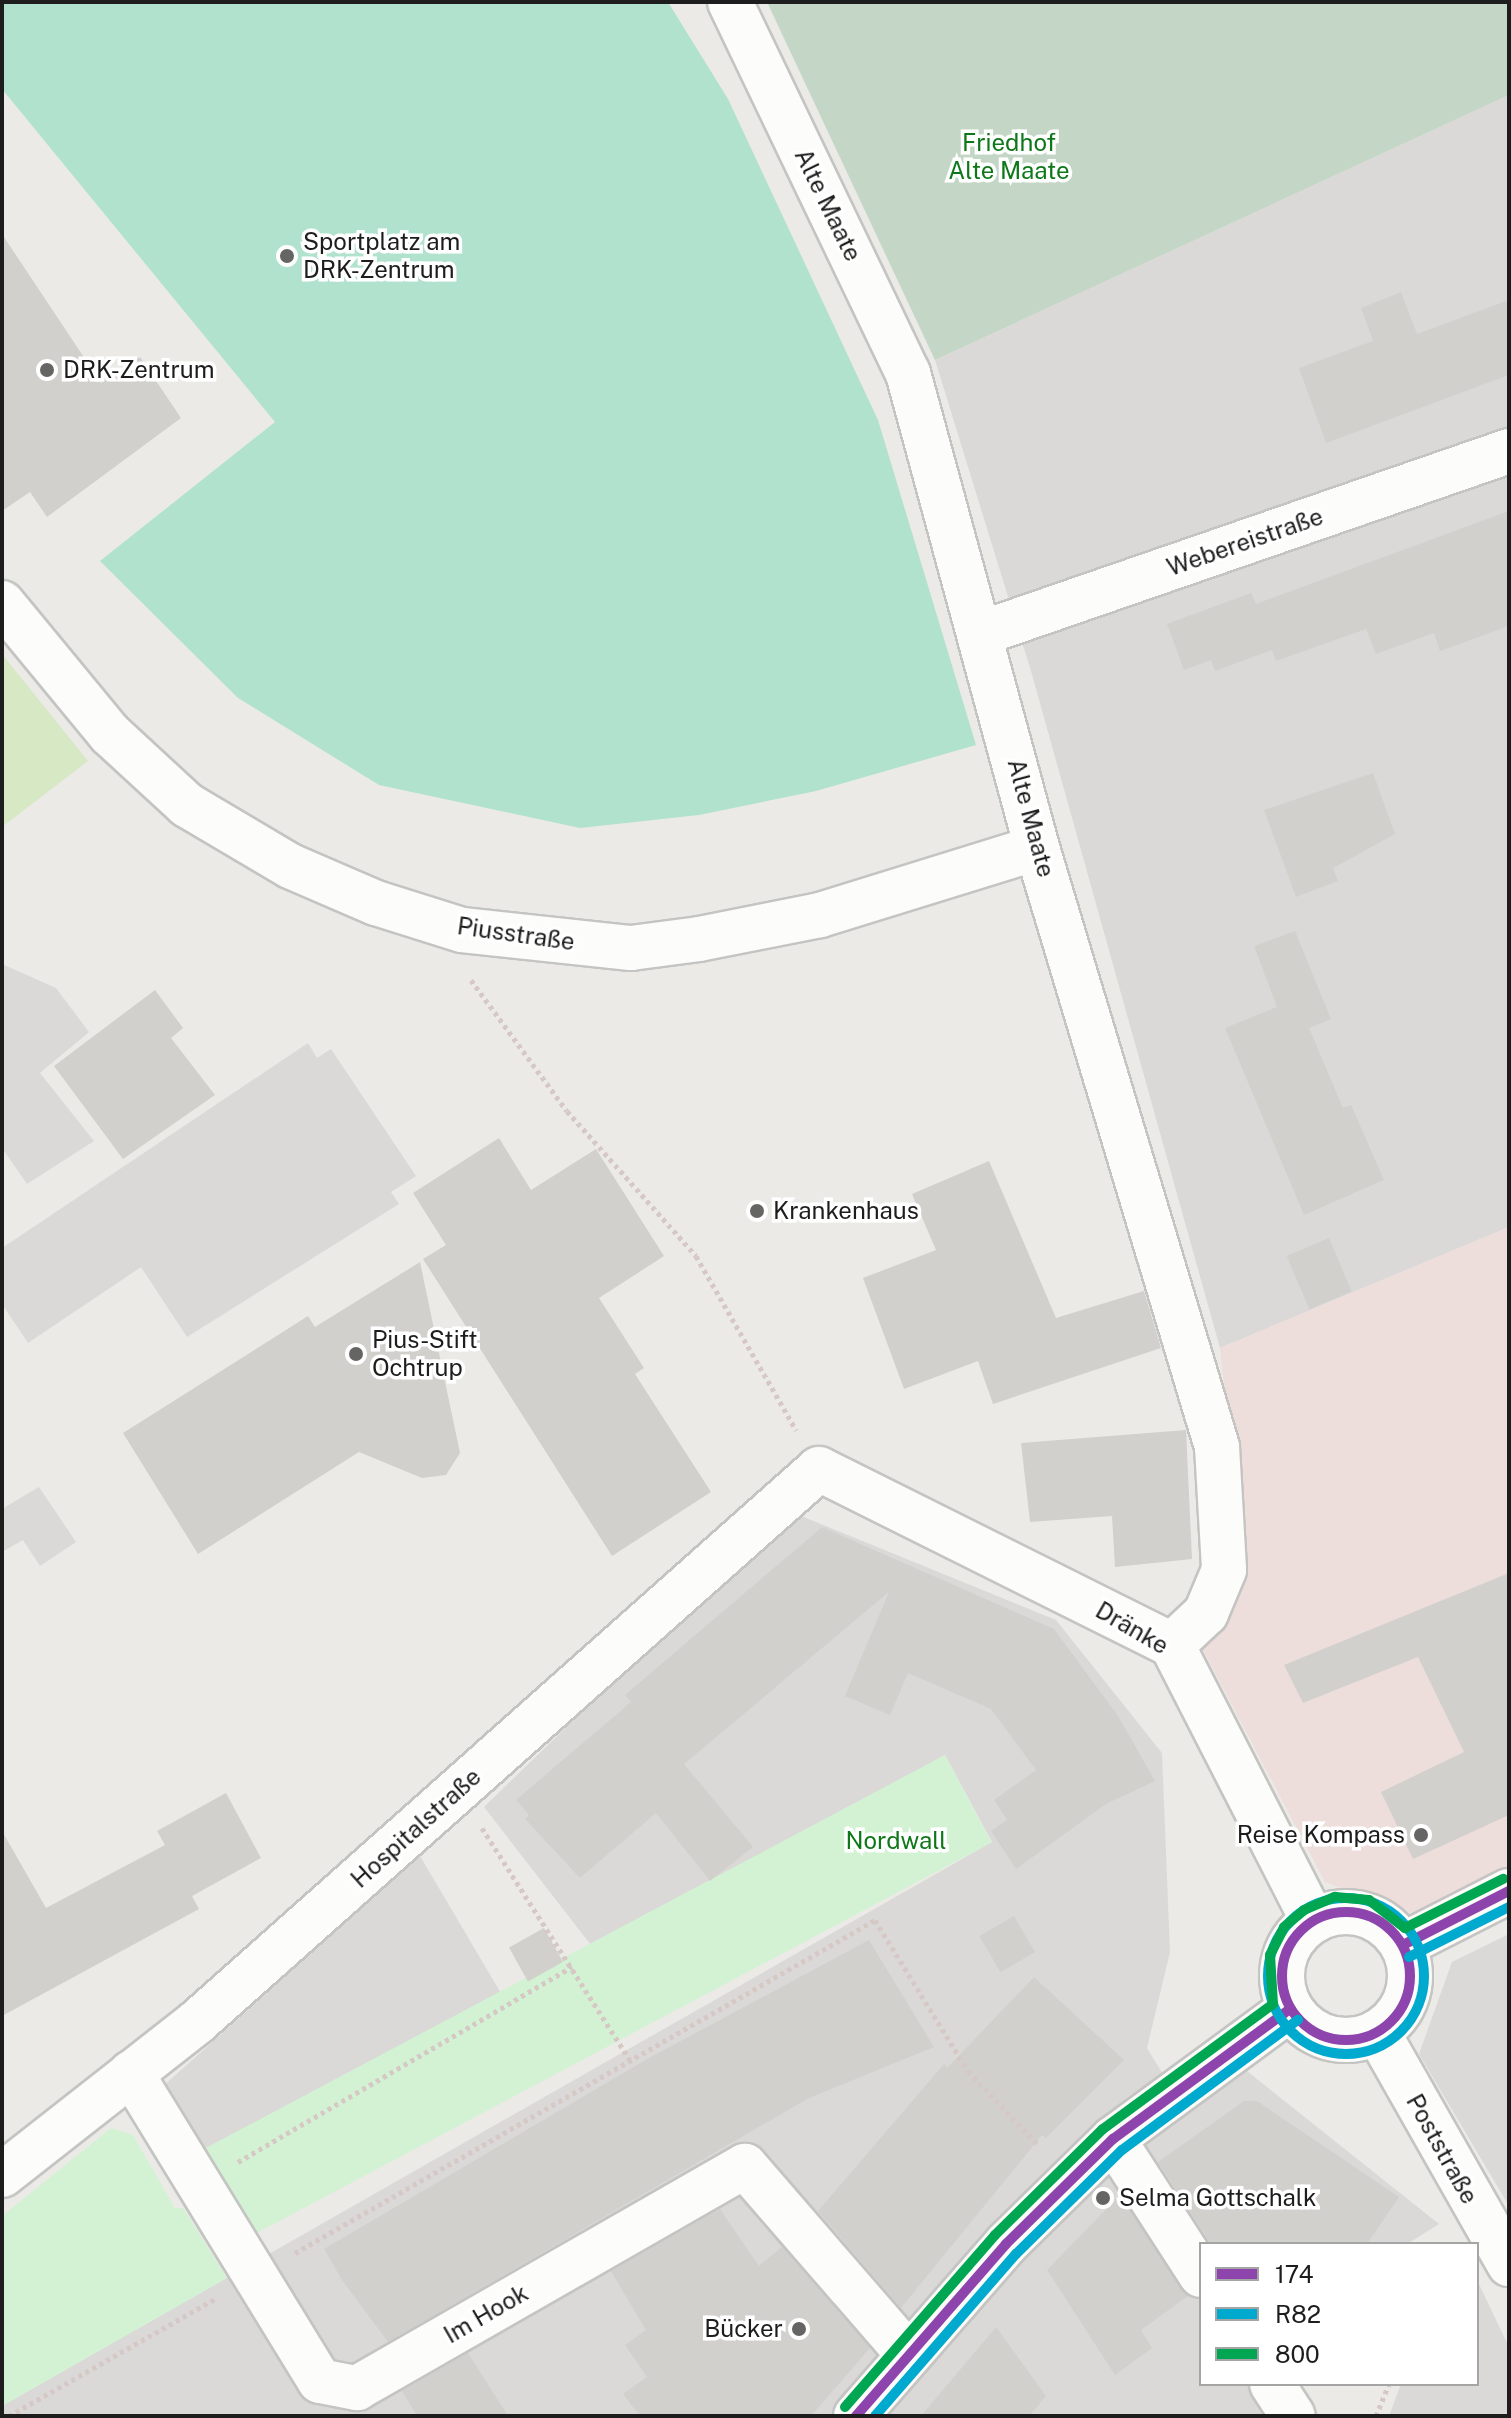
<!DOCTYPE html>
<meta charset="utf-8">
<style>
body{margin:0}
#map{position:relative;width:1511px;height:2418px;overflow:hidden;background:#ebeae6;font-family:"Public Sans",sans-serif}
div>[style]{position:absolute}
[style*='--x']{left:calc(var(--x)*1px);top:calc(var(--y)*1px);width:calc(var(--w)*1px);rotate:calc(var(--a)*1deg)}
.residential>*{inset:0;background:#dad9d7}
.commercial>*{inset:0;background:#eddedb}
.grass>*{inset:0;background:#d7e8c5}
.cemetery>*{inset:0;background:#c4d6c5}
.park>*{inset:0;background:#d3f2d4;transform-origin:0 0}
.pitch>*{inset:0;background:#b1e2ce}
.building>*{inset:0;background:#d2d0cd;transform-origin:0 0}
.path>*{height:5px;margin-top:-2.5px;transform-origin:0;background:repeating-linear-gradient(90deg,#d5c8c5 0 4px,transparent 0 8px)}
.roads{filter:drop-shadow(2px 0 #c4c4c2) drop-shadow(-2px 0 #c4c4c2) drop-shadow(0 2px #c4c4c2) drop-shadow(0 -2px #c4c4c2)}
.minor>*{height:44px;margin:-22px;padding:0 22px;transform-origin:22px;border-radius:22px;background:#fcfcfb}
.minor>.ring{margin:-22px;padding:0;box-sizing:content-box;background:none;border:44px solid #fcfcfb;border-radius:50%}
.bus-1>*{height:10px;margin:-5px;padding:0 5px;transform-origin:5px;border-radius:5px;background:#8e44ad}
.bus-1>.ring{margin:-5px;padding:0;box-sizing:content-box;background:none;border:10px solid #8e44ad;border-radius:50%}
.bus-2>*{height:10px;margin:-5px;padding:0 5px;transform-origin:5px;border-radius:5px;background:#00a9ce}
.bus-2>.ring{margin:-5px;padding:0;box-sizing:content-box;background:none;border:10px solid #00a9ce;border-radius:50%}
.bus-3>*{height:10px;margin:-5px;padding:0 5px;transform-origin:5px;border-radius:5px;background:#00a651}
.dots>*{width:22px;height:22px;translate:-50% -50%;box-sizing:border-box;border:4px solid #fff;border-radius:50%}
span{translate:-50% -50%;white-space:nowrap;text-align:center;line-height:1.15;-webkit-text-stroke:7px #fff;paint-order:stroke}
.park-label{font-size:24px;color:#0e7819}
.street-label{font-size:24px;color:#1d1d1d}
.poi-label{font-size:24px;color:#1d1d1d}
.left{translate:0 -50%;text-align:left}
.right{translate:-100% -50%;text-align:right}
.frame{position:absolute;inset:0;border:4px solid #1d1d1d;pointer-events:none}
.legend{position:absolute;left:1199px;top:2242px;width:280px;height:144px;box-sizing:border-box;background:#fff;border:2px solid #a5a5a5;margin:0;padding:10px 14px;list-style:none;font-size:24px;color:#1d1d1d}
.legend li{display:flex;align-items:center;gap:16px;height:40px}
.legend b{width:40px;border:2px solid #a5a5a5}
</style>
<div id="map">
<div class="residential">
<i style="clip-path:polygon(1509px 95px,1509px 1227px,1220px 1348px,1031px 671px,935px 360px)"></i>
<i style="clip-path:polygon(2px 964px,56px 988px,89px 1032px,40px 1073px,94px 1141px,27px 1184px,2px 1148px)"></i>
<i style="clip-path:polygon(308px 1043px,317px 1058px,331px 1049px,416px 1176px,391px 1192px,399px 1204px,187px 1337px,141px 1267px,28px 1343px,2px 1304px,2px 1248px)"></i>
<i style="clip-path:polygon(39px 1487px,76px 1542px,40px 1566px,23px 1540px,2px 1552px,2px 1509px)"></i>
<i style="clip-path:polygon(789px 1511px,1056px 1620px,1162px 1753px,1170px 1952px,1147px 2048px,1174px 2092px,1233px 2060px,1439px 2224px,1407px 2244px,1201px 2244px,1201px 2384px,1292px 2384px,1278px 2416px,2px 2416px,2px 2406px,992px 1842px,945px 1755px,601px 1958px,484px 1807px)"></i>
<i style="clip-path:polygon(420px 1856px,505px 2000px,207px 2175px,161px 2088px)"></i>
<i style="clip-path:polygon(1509px 1934px,1509px 2206px,1419px 2054px,1452px 1962px)"></i>
<i style="clip-path:polygon(1477px 2280px,1509px 2347px,1509px 2416px,1389px 2416px,1401px 2384px,1477px 2384px)"></i>
</div>
<div class="commercial">
<i style="clip-path:polygon(1509px 1227px,1509px 1871px,1418px 1916px,1325px 1882px,1203px 1650px,1241px 1542px,1220px 1348px)"></i>
</div>
<div class="grass">
<i style="clip-path:polygon(2px 654px,88px 761px,2px 827px)"></i>
</div>
<div class="cemetery">
<i style="clip-path:polygon(767px 2px,1509px 2px,1509px 95px,935px 360px)"></i>
</div>
<div class="park">
<i style="left:945px;top:1755px;width:99px;height:848px;rotate:62deg"></i>
<i style="clip-path:polygon(111px 2128px,133px 2135px,175px 2208px,183px 2208px,227px 2278px,2px 2406px,2px 2216px)"></i>
</div>
<div class="pitch">
<i style="clip-path:polygon(2px 2px,668px 2px,728px 99px,878px 420px,976px 745px,816px 791px,699px 815px,580px 828px,379px 785px,238px 698px,100px 561px,275px 422px,2px 89px)"></i>
</div>
<div class="building">
<i style="clip-path:polygon(2px 234px,101px 383px,140px 357px,181px 418px,47px 517px,30px 492px,2px 511px)"></i>
<i style="clip-path:polygon(1401px 292px,1417px 334px,1509px 300px,1509px 375px,1326px 443px,1299px 368px,1373px 341px,1361px 308px)"></i>
<i style="clip-path:polygon(1509px 511px,1509px 626px,1440px 651px,1434px 633px,1376px 654px,1366px 629px,1276px 661px,1272px 650px,1215px 671px,1211px 660px,1184px 670px,1167px 624px,1251px 593px,1256px 604px)"></i>
<i style="clip-path:polygon(1373px 773px,1395px 834px,1333px 868px,1338px 881px,1296px 897px,1264px 810px)"></i>
<i style="clip-path:polygon(1295px 931px,1331px 1019px,1309px 1028px,1343px 1108px,1351px 1105px,1384px 1180px,1304px 1215px,1225px 1028px,1277px 1007px,1254px 946px)"></i>
<i style="clip-path:polygon(155px 990px,183px 1028px,171px 1038px,215px 1095px,123px 1159px,54px 1066px)"></i>
<i style="clip-path:polygon(499px 1138px,531px 1190px,596px 1149px,664px 1256px,599px 1298px,644px 1368px,635px 1374px,711px 1492px,612px 1556px,423px 1259px,446px 1245px,413px 1193px)"></i>
<i style="clip-path:polygon(989px 1161px,1056px 1318px,1144px 1291px,1161px 1348px,993px 1404px,978px 1361px,904px 1389px,863px 1278px,936px 1250px,912px 1194px)"></i>
<i style="left:1329px;top:1238px;width:58px;height:46px;rotate:67deg"></i>
<i style="clip-path:polygon(420px 1262px,460px 1453px,446px 1475px,422px 1478px,359px 1452px,198px 1554px,123px 1433px,308px 1316px,315px 1327px)"></i>
<i style="clip-path:polygon(1186px 1430px,1192px 1559px,1115px 1567px,1112px 1516px,1030px 1522px,1021px 1443px)"></i>
<i style="clip-path:polygon(822px 1527px,1054px 1629px,1118px 1716px,1155px 1781px,1106px 1804px,1016px 1869px,991px 1831px,1007px 1820px,994px 1800px,1036px 1770px,991px 1709px,908px 1673px,890px 1715px,845px 1696px,889px 1592px,684px 1764px,753px 1847px,710px 1881px,656px 1813px,580px 1878px,525px 1819px,529px 1815px,516px 1800px,631px 1702px,625px 1695px)"></i>
<i style="clip-path:polygon(1509px 1573px,1509px 1815px,1413px 1859px,1381px 1792px,1464px 1752px,1418px 1657px,1303px 1703px,1284px 1665px)"></i>
<i style="clip-path:polygon(226px 1793px,261px 1858px,192px 1896px,199px 1909px,2px 2016px,2px 1831px,46px 1908px,165px 1845px,157px 1831px)"></i>
<i style="left:1014px;top:1916px;width:42px;height:40px;rotate:60deg"></i>
<i style="left:544px;top:1928px;width:39px;height:40px;rotate:61deg"></i>
<i style="clip-path:polygon(869px 1940px,934px 2047px,809px 2098px,388px 2342px,342px 2280px,324px 2249px,649px 2058px)"></i>
<i style="clip-path:polygon(1034px 1977px,1124px 2060px,1046px 2138px,1042px 2135px,901px 2308px,818px 2211px,944px 2064px,947px 2068px)"></i>
<i style="clip-path:polygon(1244px 2101px,1257px 2101px,1399px 2197px,1367px 2244px,1211px 2244px,1158px 2162px)"></i>
<i style="clip-path:polygon(1120px 2195px,1188px 2296px,1141px 2330px,1152px 2348px,1115px 2375px,1047px 2270px)"></i>
<i style="clip-path:polygon(720px 2209px,759px 2266px,782px 2247px,870px 2348px,811px 2416px,640px 2416px,623px 2394px,647px 2377px,625px 2345px,646px 2330px,611px 2271px)"></i>
<i style="clip-path:polygon(996px 2327px,1046px 2396px,1029px 2416px,921px 2416px)"></i>
<i style="clip-path:polygon(468px 2353px,508px 2416px,417px 2416px,402px 2391px)"></i>
</div>
<div class="path">
<i style="--x:471;--y:980;--w:162;--a:53.8"></i>
<i style="--x:567;--y:1111;--w:194;--a:48.3"></i>
<i style="--x:696;--y:1256;--w:201;--a:60.1"></i>
<i style="--x:482;--y:1828;--w:275;--a:57.5"></i>
<i style="--x:238;--y:2162;--w:387;--a:-30.3"></i>
<i style="--x:295;--y:2253;--w:669;--a:-29.86"></i>
<i style="--x:875;--y:1920;--w:177;--a:58.4"></i>
<i style="--x:968;--y:2071;--w:103;--a:46.6"></i>
<i style="--x:9;--y:2416;--w:239;--a:-29.6"></i>
<i style="--x:1376;--y:2416;--w:35;--a:-68"></i>
</div>
<div class="roads">
<div class="minor">
<i style="--x:730;--y:2;--w:411;--a:64.4"></i>
<i style="--x:908;--y:373;--w:492;--a:74.8"></i>
<i style="--x:1037;--y:848;--w:625;--a:73.27"></i>
<i style="--x:1217;--y:1447;--w:123;--a:86.7"></i>
<i style="--x:1224;--y:1570;--w:47;--a:112.7"></i>
<i style="--x:1206;--y:1613;--w:47;--a:136.7"></i>
<i style="--x:2;--y:603;--w:170;--a:50.5"></i>
<i style="--x:110;--y:734;--w:105;--a:42.7"></i>
<i style="--x:187;--y:805;--w:120;--a:30.6"></i>
<i style="--x:290;--y:866;--w:94;--a:23.3"></i>
<i style="--x:376;--y:903;--w:90;--a:17.4"></i>
<i style="--x:462;--y:930;--w:170;--a:6.1"></i>
<i style="--x:631;--y:948;--w:69;--a:-7.5"></i>
<i style="--x:699;--y:939;--w:123;--a:-11.2"></i>
<i style="--x:820;--y:915;--w:227;--a:-17.2"></i>
<i style="--x:982;--y:633;--w:558;--a:-19.05"></i>
<i class="ring" style="left:1282px;top:1912px;width:84px;height:84px"></i>
<i style="--x:1403;--y:1945;--w:119;--a:-27"></i>
<i style="--x:1378;--y:2033;--w:266;--a:60.4"></i>
<i style="--x:131;--y:2073;--w:361;--a:58.5"></i>
<i style="--x:320;--y:2381;--w:38;--a:11"></i>
<i style="--x:357;--y:2388;--w:447;--a:-29.8"></i>
<i style="--x:745;--y:2166;--w:249;--a:49.1"></i>
<i style="--x:1113;--y:2139;--w:162;--a:57.1"></i>
<i style="--x:2;--y:2175;--w:248;--a:-38.1"></i>
<i style="--x:197;--y:2022;--w:832;--a:-41.64"></i>
<i style="--x:819;--y:1469;--w:394;--a:26.5"></i>
<i style="--x:1172;--y:1645;--w:310;--a:62.9"></i>
<i style="--x:1272;--y:2384;--w:38;--a:57"></i>
<i style="--x:856;--y:2416;--w:228;--a:-48.9"></i>
<i style="--x:1006;--y:2244;--w:150;--a:-44.5"></i>
<i style="--x:1113;--y:2139;--w:220;--a:-36.3"></i>
</div>
</div>
<div class="bus-1">
<i class="ring" style="left:1282px;top:1912px;width:118px;height:118px"></i>
<i style="--x:1403;--y:1945;--w:119;--a:-27"></i>
<i style="--x:856;--y:2416;--w:228;--a:-48.9"></i>
<i style="--x:1006;--y:2244;--w:150;--a:-44.5"></i>
<i style="--x:1113;--y:2139;--w:220;--a:-36.3"></i>
</div>
<div class="bus-2">
<i class="ring" style="left:1268px;top:1898px;width:146px;height:146px"></i>
<i style="--x:1409;--y:1957;--w:112;--a:-26.6"></i>
<i style="--x:875;--y:2416;--w:215;--a:-49"></i>
<i style="--x:1016;--y:2254;--w:148;--a:-44.5"></i>
<i style="--x:1122;--y:2150;--w:219;--a:-36.5"></i>
</div>
<div class="bus-3">
<i style="--x:845;--y:2407;--w:228;--a:-48.9"></i>
<i style="--x:995;--y:2235;--w:151;--a:-44.5"></i>
<i style="--x:1103;--y:2129;--w:211;--a:-36.3"></i>
<i style="--x:1273;--y:2004;--w:49;--a:-93.5"></i>
<i style="--x:1270;--y:1955;--w:31;--a:-63"></i>
<i style="--x:1284;--y:1927;--w:26;--a:-40"></i>
<i style="--x:1304;--y:1910;--w:34;--a:-23"></i>
<i style="--x:1335;--y:1897;--w:34;--a:5"></i>
<i style="--x:1369;--y:1900;--w:46;--a:37.9"></i>
<i style="--x:1405;--y:1928;--w:110;--a:-26.6"></i>
</div>
<div class="dots">
<i style="left:287px;top:256px;background:#656563"></i>
<i style="left:47px;top:370px;background:#656563"></i>
<i style="left:757px;top:1211px;background:#656563"></i>
<i style="left:356px;top:1354px;background:#656563"></i>
<i style="left:1421px;top:1835px;background:#656563"></i>
<i style="left:1103px;top:2198px;background:#656563"></i>
<i style="left:799px;top:2329px;background:#656563"></i>
</div>
<div class="park-label">
<span style="left:1009px;top:157px">Friedhof<br>Alte Maate</span>
<span style="left:896px;top:1841px">Nordwall</span>
</div>
<div class="street-label">
<span style="left:828px;top:205px;rotate:64deg">Alte Maate</span>
<span style="left:1245px;top:542px;rotate:-19deg">Webereistraße</span>
<span style="left:1031px;top:818px;rotate:75deg">Alte Maate</span>
<span style="left:516px;top:934px;rotate:8deg">Piusstraße</span>
<span style="left:1132px;top:1628px;rotate:30deg">Dränke</span>
<span style="left:416px;top:1828px;rotate:-42deg">Hospitalstraße</span>
<span style="left:1442px;top:2149px;rotate:61deg">Poststraße</span>
<span style="left:486px;top:2314px;rotate:-30deg">Im Hook</span>
</div>
<div class="poi-label">
<span class="left" style="left:303px;top:256px">Sportplatz am<br>DRK-Zentrum</span>
<span class="left" style="left:63px;top:370px">DRK-Zentrum</span>
<span class="left" style="left:773px;top:1211px">Krankenhaus</span>
<span class="left" style="left:372px;top:1354px">Pius-Stift<br>Ochtrup</span>
<span class="right" style="left:1405px;top:1835px">Reise Kompass</span>
<span class="left" style="left:1119px;top:2198px">Selma Gottschalk</span>
<span class="right" style="left:783px;top:2329px">Bücker</span>
</div>
<div class="frame"></div>
<ul class="legend">
<li><b style="height:10px;background:#8e44ad"></b>174</li>
<li><b style="height:10px;background:#00a9ce"></b>R82</li>
<li><b style="height:10px;background:#00a651"></b>800</li>
</ul>
</div>
